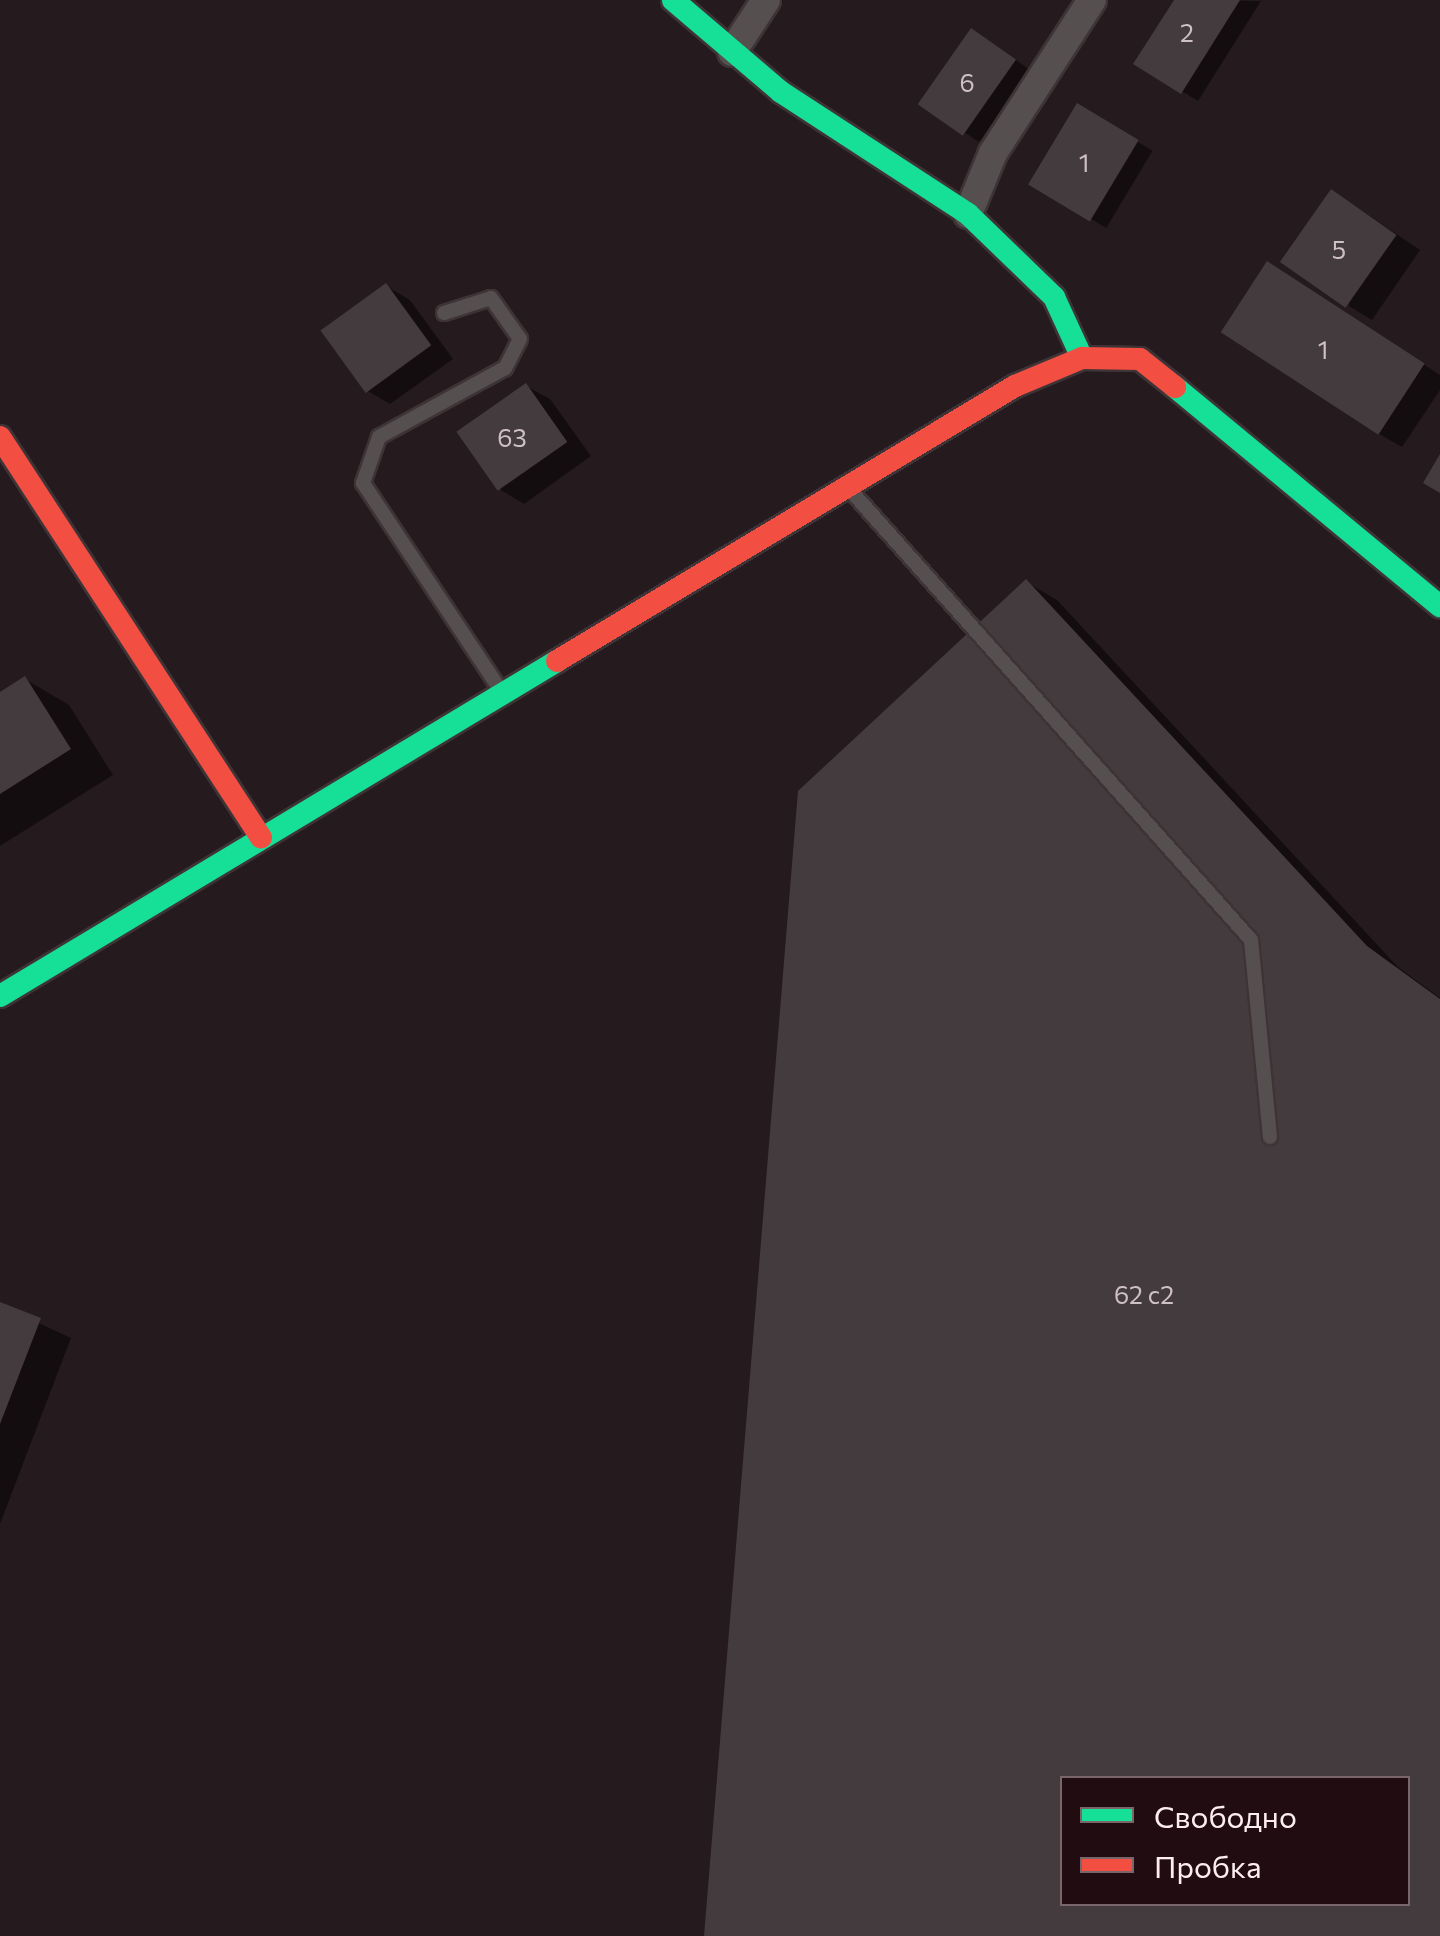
<!DOCTYPE html>
<meta charset="utf-8">
<style>
body{margin:0}
#map{position:relative;width:1440px;height:1936px;overflow:hidden;background:#251a1d;font-family:Commissioner,sans-serif}
div>[style]{position:absolute}
[style*='--x']{left:calc(var(--x)*1px);top:calc(var(--y)*1px);width:calc(var(--w)*1px);rotate:calc(var(--a)*1deg)}
.shadow>*{inset:0;background:#0007;transform-origin:0 0}
.building>*{inset:0;background:#443b3f;transform-origin:0 0}
.roads{filter:drop-shadow(2px 0 #3e3437) drop-shadow(-2px 0 #3e3437) drop-shadow(0 2px #3e3437) drop-shadow(0 -2px #3e3437)}
.lane>*{height:14px;margin:-7px;padding:0 7px;transform-origin:7px;border-radius:7px;background:#554f4f}
.street>*{height:28px;margin:-14px;padding:0 14px;transform-origin:14px;border-radius:14px;background:#554f4f}
.fast>*{height:22px;margin:-11px;padding:0 11px;transform-origin:11px;border-radius:11px;background:#16e098}
.jam>*{height:22px;margin:-11px;padding:0 11px;transform-origin:11px;border-radius:11px;background:#f24e42}
span{translate:-50% -50%;white-space:nowrap;text-align:center;line-height:1.15;-webkit-text-stroke:9px #200c11;paint-order:stroke}
.number-label{font-size:25px;color:#cec0c4}
.number-label span{-webkit-text-stroke-width:0}
.legend{position:absolute;left:1060px;top:1776px;width:350px;height:130px;box-sizing:border-box;background:#200c11;border:2px solid #78666a;margin:0;padding:12px 18px;list-style:none;font-size:30px;color:#fcedf0}
.legend li{display:flex;align-items:center;gap:20px;height:50px}
.legend b{width:50px;border:2px solid #78666a}
</style>
<div id="map">
<div class="shadow">
<i style="clip-path:polygon(1177px 0,1261px 1px,1198px 101px,1137px 64px)"></i>
<i style="clip-path:polygon(988px 40px,1030px 70px,979px 142px,922px 104px)"></i>
<i style="left:1078px;top:106px;width:87px;height:90px;rotate:31deg"></i>
<i style="clip-path:polygon(1355px 206px,1420px 250px,1372px 320px,1349px 306px)"></i>
<i style="clip-path:polygon(1291px 278px,1440px 375px,1440px 390px,1402px 447px,1379px 434px)"></i>
<i style="clip-path:polygon(386px 286px,410px 300px,453px 359px,390px 404px,366px 390px)"></i>
<i style="clip-path:polygon(526px 386px,550px 399px,591px 456px,524px 504px,501px 490px)"></i>
<i style="clip-path:polygon(evenodd,1026px 582px,1057px 600px,1398px 967px,1440px 998px,1440px 1936px,706px 1936px,1026px 582px,1062px 1778px,1408px 1778px,1408px 1904px,1062px 1904px,1062px 1778px)"></i>
<i style="clip-path:polygon(25px 679px,69px 705px,113px 775px,0 846px,0 695px)"></i>
<i style="clip-path:polygon(0 1305px,71px 1338px,0 1524px)"></i>
</div>
<div class="building">
<i style="clip-path:polygon(1174px 0,1240px 0,1181px 94px,1133px 64px)"></i>
<i style="left:971px;top:28px;width:55px;height:93px;rotate:35deg"></i>
<i style="left:1077px;top:103px;width:72px;height:95px;rotate:31deg"></i>
<i style="left:1331px;top:189px;width:80px;height:89px;rotate:35deg"></i>
<i style="left:1267px;top:261px;width:188px;height:85px;rotate:33deg"></i>
<i style="left:386px;top:283px;width:77px;height:81px;rotate:54deg"></i>
<i style="left:526px;top:383px;width:72px;height:85px;rotate:55deg"></i>
<i style="clip-path:polygon(1440px 454px,1440px 493px,1423px 483px)"></i>
<i style="clip-path:polygon(evenodd,1026px 579px,1367px 946px,1440px 999px,1440px 1936px,704px 1936px,798px 791px,1026px 579px,1062px 1778px,1408px 1778px,1408px 1904px,1062px 1904px,1062px 1778px)"></i>
<i style="clip-path:polygon(25px 676px,71px 749px,0 794px,0 692px)"></i>
<i style="clip-path:polygon(0 1302px,41px 1318px,0 1424px)"></i>
</div>
<div class="roads">
<div class="lane">
<i style="--x:444;--y:313;--w:49;--a:-17.7"></i>
<i style="--x:491;--y:298;--w:50;--a:54.7"></i>
<i style="--x:520;--y:339;--w:33;--a:117"></i>
<i style="--x:505;--y:368;--w:144;--a:151.3"></i>
<i style="--x:379;--y:437;--w:49;--a:109.2"></i>
<i style="--x:363;--y:483;--w:251;--a:56.4"></i>
<i style="--x:851;--y:491;--w:601;--a:48.3"></i>
<i style="--x:1251;--y:940;--w:198;--a:84.5"></i>
</div>
<div class="street">
<i style="--x:732;--y:52;--w:62;--a:-56.8"></i>
<i style="--x:968;--y:214;--w:66;--a:-67.7"></i>
<i style="--x:993;--y:153;--w:182;--a:-57.1"></i>
</div>
<div class="fast">
<i style="--x:673;--y:0;--w:142;--a:40.4"></i>
<i style="--x:781;--y:92;--w:223;--a:33.1"></i>
<i style="--x:968;--y:214;--w:120;--a:44"></i>
<i style="--x:1054;--y:297;--w:67;--a:65.3"></i>
<i style="--x:1175;--y:387;--w:344;--a:39.6"></i>
<i style="--x:0;--y:996;--w:650;--a:-31.02"></i>
</div>
<div class="jam">
<i style="--x:0;--y:437;--w:478;--a:56.9"></i>
<i style="--x:557;--y:661;--w:534;--a:-30.98"></i>
<i style="--x:1015;--y:386;--w:73;--a:-22.7"></i>
<i style="--x:1082;--y:358;--w:58;--a:1"></i>
<i style="--x:1140;--y:359;--w:45;--a:38.7"></i>
</div>
</div>
<div class="number-label">
<span style="left:1187px;top:32px">2</span>
<span style="left:967px;top:82px">6</span>
<span style="left:1084px;top:162px">1</span>
<span style="left:1339px;top:249px">5</span>
<span style="left:1323px;top:349px">1</span>
<span style="left:512px;top:437px">63</span>
<span style="left:1144px;top:1294px">62 с2</span>
</div>
<ul class="legend">
<li><b style="height:12px;background:#16e098"></b>Свободно</li>
<li><b style="height:12px;background:#f24e42"></b>Пробка</li>
</ul>
</div>
